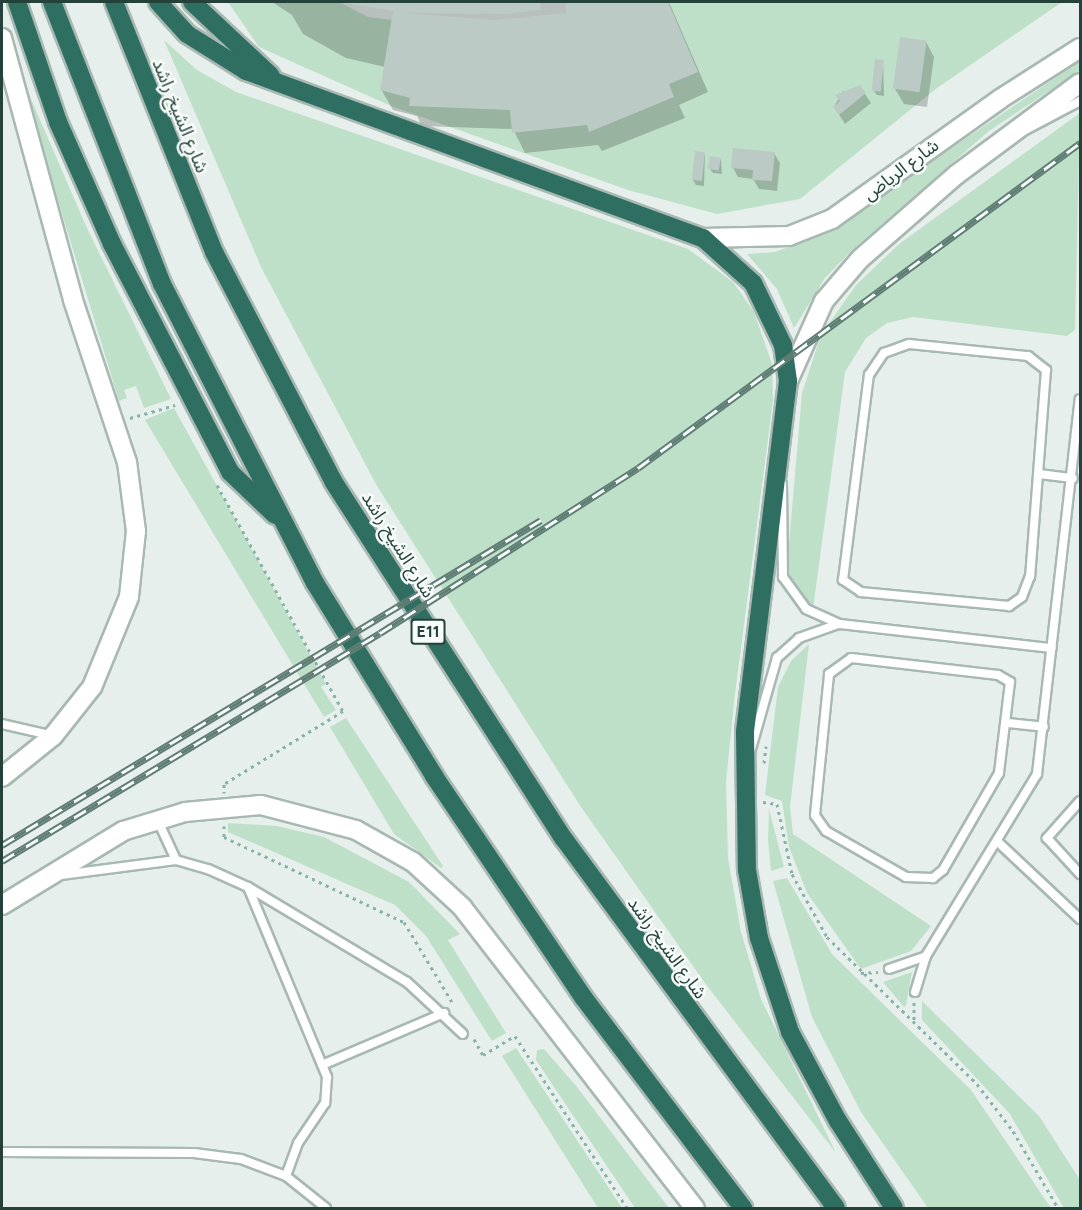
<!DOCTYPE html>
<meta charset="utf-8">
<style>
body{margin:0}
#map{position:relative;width:1082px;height:1210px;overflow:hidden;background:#e6efeb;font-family:Figtree,"Noto Sans Arabic",sans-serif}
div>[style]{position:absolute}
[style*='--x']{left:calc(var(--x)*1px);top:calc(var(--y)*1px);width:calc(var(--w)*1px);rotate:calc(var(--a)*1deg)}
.green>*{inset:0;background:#bfe0c8}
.shadow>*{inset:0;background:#0003}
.building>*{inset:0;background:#bbcac4;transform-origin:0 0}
.path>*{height:3px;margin-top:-1.5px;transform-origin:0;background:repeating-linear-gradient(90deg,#86b3a5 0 3px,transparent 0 7.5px)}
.roads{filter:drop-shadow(2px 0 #a8b8b2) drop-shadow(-2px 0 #a8b8b2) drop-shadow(0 2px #a8b8b2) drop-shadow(0 -2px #a8b8b2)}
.lane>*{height:8px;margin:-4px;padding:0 4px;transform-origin:4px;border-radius:4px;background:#fff}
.secondary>*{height:18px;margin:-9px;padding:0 9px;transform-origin:9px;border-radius:9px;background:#fff}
.highway>*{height:18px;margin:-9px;padding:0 9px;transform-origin:9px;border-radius:9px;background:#2f6f62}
.rail>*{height:7px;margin-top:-3.5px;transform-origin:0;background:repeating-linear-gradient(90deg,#f7fbf9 0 14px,#5f7d75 0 28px);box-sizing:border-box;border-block:2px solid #5f7d75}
span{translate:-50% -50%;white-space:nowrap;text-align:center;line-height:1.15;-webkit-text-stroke:5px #f7fbf9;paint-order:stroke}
.shield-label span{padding:2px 4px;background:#f7fbf9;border:2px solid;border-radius:4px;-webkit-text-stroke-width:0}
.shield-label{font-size:16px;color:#24423a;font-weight:700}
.street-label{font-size:18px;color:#24423a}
.frame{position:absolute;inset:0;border:3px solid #24423a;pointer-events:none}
</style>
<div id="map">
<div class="green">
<i style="clip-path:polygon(228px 2px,339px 2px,368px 17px,490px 33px,583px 24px,615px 2px,1062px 2px,937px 88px,800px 199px,717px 214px,628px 190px,391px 106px,259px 47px)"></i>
<i style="clip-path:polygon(164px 40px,197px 70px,236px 92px,688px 249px,733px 282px,754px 312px,772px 364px,773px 401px,735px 694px,726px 782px,728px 858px,741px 932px,761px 999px,836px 1153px,705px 983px,581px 807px,377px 486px,261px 267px)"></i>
<i style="clip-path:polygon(1080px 61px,1080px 70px,989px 131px,852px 250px,825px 278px,794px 328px,777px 289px,747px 254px,775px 252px,828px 232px)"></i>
<i style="clip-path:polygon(18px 69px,86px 226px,171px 399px,144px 408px,136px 386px,124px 390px,127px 398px,119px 401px)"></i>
<i style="clip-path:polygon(1080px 113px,1075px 330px,1067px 336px,913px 317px,887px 323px,866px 338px,845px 372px,813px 609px,793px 588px,787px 567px,802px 393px,821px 335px,856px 285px,899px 244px)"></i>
<i style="clip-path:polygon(174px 408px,326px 684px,321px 687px,336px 710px,324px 717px,145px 420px)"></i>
<i style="clip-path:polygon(809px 644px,790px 807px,793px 834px,931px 926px,911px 951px,861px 969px,807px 893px,789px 847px,782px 801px,765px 795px,778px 687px,791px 661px)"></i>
<i style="clip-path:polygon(346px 718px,443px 866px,441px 868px,394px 834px,330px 727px)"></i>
<i style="clip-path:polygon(769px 809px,784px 867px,771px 871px,768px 840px)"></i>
<i style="clip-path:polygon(228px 823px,277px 826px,324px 837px,409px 882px,460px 934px,448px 940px,506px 1033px,492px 1041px,426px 936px,395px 905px,228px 832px)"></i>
<i style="clip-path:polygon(787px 878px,832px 954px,971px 1090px,1051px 1208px,928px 1208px,861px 1112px,812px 1017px,773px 881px)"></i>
<i style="clip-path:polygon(912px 972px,906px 1005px,904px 1007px,883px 982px)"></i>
<i style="clip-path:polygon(922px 1001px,1039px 1116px,1080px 1180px,1080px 1208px,1064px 1208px,1010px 1114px,922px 1020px)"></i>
<i style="clip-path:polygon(516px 1048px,622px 1208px,598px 1208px,502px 1056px)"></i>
<i style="clip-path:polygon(537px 1050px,544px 1049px,577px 1087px,669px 1208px,635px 1208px,536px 1060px)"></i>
</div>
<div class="shadow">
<i style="clip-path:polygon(272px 2px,669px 2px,708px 92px,679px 105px,685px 118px,602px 151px,598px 145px,525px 153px,513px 129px,422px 126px,417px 116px,393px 110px,381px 89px,385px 67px,346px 58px,303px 34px,292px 15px)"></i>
<i style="clip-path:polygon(926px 42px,934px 57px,927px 107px,904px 104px,895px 89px)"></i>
<i style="clip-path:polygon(883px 61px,884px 96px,877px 95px,874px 91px)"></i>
<i style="clip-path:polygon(843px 91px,847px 96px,865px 94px,871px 103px,845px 124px,834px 107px)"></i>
<i style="clip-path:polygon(774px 153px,780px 163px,777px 191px,759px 189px,753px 179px,738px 177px,733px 168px)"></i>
<i style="clip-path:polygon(705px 154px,704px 186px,696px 185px,693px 180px)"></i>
<i style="clip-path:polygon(721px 159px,722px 174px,713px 173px,710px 169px)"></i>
</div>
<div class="building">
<i style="clip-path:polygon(339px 2px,540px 2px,541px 10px,506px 14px,404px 13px,496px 20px,566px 13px,565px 2px,668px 2px,698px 72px,669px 84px,674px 97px,589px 132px,587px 125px,512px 133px,510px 110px,409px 106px,410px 98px,380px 90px,393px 11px)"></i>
<i style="left:900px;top:37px;width:27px;height:52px;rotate:8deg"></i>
<i style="left:875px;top:59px;width:9px;height:32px;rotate:6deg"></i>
<i style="clip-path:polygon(860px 85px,866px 93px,839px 115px,833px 107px,840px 101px,835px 95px)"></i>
<i style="clip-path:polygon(733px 148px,775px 152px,772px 181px,752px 180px,753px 170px,731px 168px)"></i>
<i style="left:695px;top:151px;width:10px;height:29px;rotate:6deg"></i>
<i style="left:710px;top:156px;width:11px;height:13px;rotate:10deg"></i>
</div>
<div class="path">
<i style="--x:130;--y:418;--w:47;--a:-16.1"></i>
<i style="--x:217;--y:485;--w:259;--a:60.9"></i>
<i style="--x:343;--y:711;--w:140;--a:148.5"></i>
<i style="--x:224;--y:784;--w:9;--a:90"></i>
<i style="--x:764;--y:763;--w:17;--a:-83"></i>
<i style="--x:763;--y:802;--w:14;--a:8"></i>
<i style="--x:777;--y:804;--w:72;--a:77.9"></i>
<i style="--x:792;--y:874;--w:72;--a:60.9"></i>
<i style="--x:827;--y:937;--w:210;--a:44.4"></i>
<i style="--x:977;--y:1084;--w:59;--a:52.5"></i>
<i style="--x:1013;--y:1131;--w:89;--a:59.7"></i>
<i style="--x:224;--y:826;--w:11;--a:90"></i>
<i style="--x:224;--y:837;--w:199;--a:25.3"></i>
<i style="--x:404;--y:922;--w:93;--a:59"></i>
<i style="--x:861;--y:973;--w:17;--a:-3"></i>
<i style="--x:914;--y:1002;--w:21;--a:90"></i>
<i style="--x:474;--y:1039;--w:18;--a:61"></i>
<i style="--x:483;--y:1055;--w:37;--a:-31"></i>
<i style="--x:515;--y:1036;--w:205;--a:56.9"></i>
</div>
<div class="roads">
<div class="lane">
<i style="--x:1027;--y:129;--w:60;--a:-27.8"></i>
<i style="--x:909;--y:344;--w:120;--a:5.8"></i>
<i style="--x:1028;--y:356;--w:23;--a:38"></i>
<i style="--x:1046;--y:370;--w:207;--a:94.4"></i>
<i style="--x:1030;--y:576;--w:22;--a:111"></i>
<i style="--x:1022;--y:597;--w:16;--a:145"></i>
<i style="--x:1009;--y:606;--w:149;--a:-174.6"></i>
<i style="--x:861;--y:592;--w:22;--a:-146"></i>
<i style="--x:843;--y:580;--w:207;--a:-82.8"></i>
<i style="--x:869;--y:375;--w:27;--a:-56"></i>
<i style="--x:884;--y:353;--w:27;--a:-20"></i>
<i style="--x:1039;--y:474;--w:34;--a:7"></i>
<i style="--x:782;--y:484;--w:93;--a:89.4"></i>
<i style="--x:783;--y:577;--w:39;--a:54"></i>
<i style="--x:806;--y:609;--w:37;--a:24"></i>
<i style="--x:840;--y:624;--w:213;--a:6.5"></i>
<i style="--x:851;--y:658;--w:148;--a:6.6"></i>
<i style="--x:998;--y:675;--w:14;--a:30"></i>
<i style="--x:1010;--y:682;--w:92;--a:96.9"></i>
<i style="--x:999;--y:773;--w:112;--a:120"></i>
<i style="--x:943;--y:870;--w:13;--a:141"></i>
<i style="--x:933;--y:878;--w:27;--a:-178"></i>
<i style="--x:906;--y:877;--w:92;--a:-150.1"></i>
<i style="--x:826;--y:831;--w:19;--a:-125"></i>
<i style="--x:815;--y:815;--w:142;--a:-84.3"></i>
<i style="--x:829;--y:674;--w:27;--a:-36"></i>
<i style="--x:1008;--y:723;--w:36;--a:6"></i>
<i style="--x:2;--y:724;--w:49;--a:12.9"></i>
<i style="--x:751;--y:749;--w:95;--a:-74.1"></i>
<i style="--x:777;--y:658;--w:30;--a:-42"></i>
<i style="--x:799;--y:638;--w:41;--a:-19.7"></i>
<i style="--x:1080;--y:801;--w:50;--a:131.7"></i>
<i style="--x:1047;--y:838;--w:49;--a:47.5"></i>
<i style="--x:158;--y:821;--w:43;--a:65.2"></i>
<i style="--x:999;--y:843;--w:111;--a:43.2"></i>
<i style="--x:61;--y:875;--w:116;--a:-7.4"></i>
<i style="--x:176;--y:860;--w:33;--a:16"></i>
<i style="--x:208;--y:869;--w:44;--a:24.2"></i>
<i style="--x:248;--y:887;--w:185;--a:30.9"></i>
<i style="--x:407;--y:982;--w:76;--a:42.9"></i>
<i style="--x:248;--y:887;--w:206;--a:67.4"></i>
<i style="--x:327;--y:1077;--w:26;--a:94"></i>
<i style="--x:325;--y:1103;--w:48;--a:124"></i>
<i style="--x:298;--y:1143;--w:35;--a:110"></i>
<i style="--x:889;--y:969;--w:39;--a:-19"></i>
<i style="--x:915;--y:992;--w:38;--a:-73"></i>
<i style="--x:926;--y:956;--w:213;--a:-58.6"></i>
<i style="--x:1037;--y:774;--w:377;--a:-83.5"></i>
<i style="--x:322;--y:1065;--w:133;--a:-23.1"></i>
<i style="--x:2;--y:1152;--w:192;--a:0.3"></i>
<i style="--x:194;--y:1153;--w:47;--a:7.3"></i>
<i style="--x:241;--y:1159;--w:48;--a:20.7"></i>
<i style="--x:286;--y:1176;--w:51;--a:38.7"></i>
</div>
<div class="secondary">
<i style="--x:2;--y:38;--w:271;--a:74.8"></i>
<i style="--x:73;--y:300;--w:171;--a:71.6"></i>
<i style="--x:127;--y:462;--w:70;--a:82.6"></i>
<i style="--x:136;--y:531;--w:66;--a:96.1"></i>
<i style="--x:129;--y:597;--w:97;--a:112.3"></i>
<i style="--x:92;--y:687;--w:63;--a:128.5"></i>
<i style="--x:53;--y:736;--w:65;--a:141.2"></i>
<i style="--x:703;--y:238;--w:86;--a:-1.3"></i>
<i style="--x:789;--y:236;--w:46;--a:-21.6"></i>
<i style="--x:832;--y:219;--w:206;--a:-35.5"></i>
<i style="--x:1000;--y:99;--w:95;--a:-32.5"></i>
<i style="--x:788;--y:381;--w:88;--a:-65.8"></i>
<i style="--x:824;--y:301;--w:55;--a:-49.4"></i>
<i style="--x:860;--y:259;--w:128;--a:-41.2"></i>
<i style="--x:956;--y:175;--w:154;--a:-36.6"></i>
<i style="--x:2;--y:905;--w:142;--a:-31.4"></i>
<i style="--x:123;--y:831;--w:65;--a:-17"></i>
<i style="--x:185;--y:812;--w:76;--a:-5.3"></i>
<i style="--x:261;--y:805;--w:98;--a:14.7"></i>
<i style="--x:356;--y:830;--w:65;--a:29.3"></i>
<i style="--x:413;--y:862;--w:67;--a:42.6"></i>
<i style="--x:462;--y:907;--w:381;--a:52.3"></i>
</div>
<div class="highway">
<i style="--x:17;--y:2;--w:127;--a:71.1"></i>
<i style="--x:58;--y:122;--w:133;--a:66.1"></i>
<i style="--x:112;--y:244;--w:257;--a:62.6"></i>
<i style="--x:230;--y:472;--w:62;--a:43.7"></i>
<i style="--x:52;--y:2;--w:303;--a:68.7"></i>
<i style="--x:162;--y:284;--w:336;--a:62.9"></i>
<i style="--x:315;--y:583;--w:227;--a:58.3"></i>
<i style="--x:434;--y:776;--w:267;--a:56"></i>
<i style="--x:583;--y:997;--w:265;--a:52.8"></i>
<i style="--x:114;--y:2;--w:269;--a:68.2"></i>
<i style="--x:214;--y:252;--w:258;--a:62.5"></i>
<i style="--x:333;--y:481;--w:426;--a:57.2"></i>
<i style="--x:564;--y:839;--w:458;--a:53.6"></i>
<i style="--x:158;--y:2;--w:43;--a:47.8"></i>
<i style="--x:187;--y:34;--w:70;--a:32.1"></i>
<i style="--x:246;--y:71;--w:487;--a:20.1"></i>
<i style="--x:703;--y:238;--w:67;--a:42"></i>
<i style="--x:753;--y:283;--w:69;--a:64.2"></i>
<i style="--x:783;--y:345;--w:36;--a:82"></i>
<i style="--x:788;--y:381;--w:354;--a:97"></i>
<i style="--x:745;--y:732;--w:138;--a:89.2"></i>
<i style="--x:747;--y:870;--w:69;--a:80"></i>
<i style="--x:759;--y:938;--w:99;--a:71.7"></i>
<i style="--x:790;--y:1032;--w:101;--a:61.7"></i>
<i style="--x:838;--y:1121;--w:103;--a:57.2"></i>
<i style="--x:192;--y:2;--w:108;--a:43.1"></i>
</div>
</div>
<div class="rail">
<i style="--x:2;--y:845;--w:629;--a:-31.09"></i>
<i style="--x:2;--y:861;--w:441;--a:-31.1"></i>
<i style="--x:380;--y:633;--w:306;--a:-32.6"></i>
<i style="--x:638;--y:468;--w:549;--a:-36.33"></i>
</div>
<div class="shield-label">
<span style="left:428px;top:632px">E11</span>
</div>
<div class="street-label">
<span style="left:180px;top:116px;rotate:68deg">شارع الشيخ راشد</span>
<span style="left:901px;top:170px;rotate:-37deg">شارع الرياض</span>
<span style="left:398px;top:545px;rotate:58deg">شارع الشيخ راشد</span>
<span style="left:667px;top:948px;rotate:54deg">شارع الشيخ راشد</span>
</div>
<div class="frame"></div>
</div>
